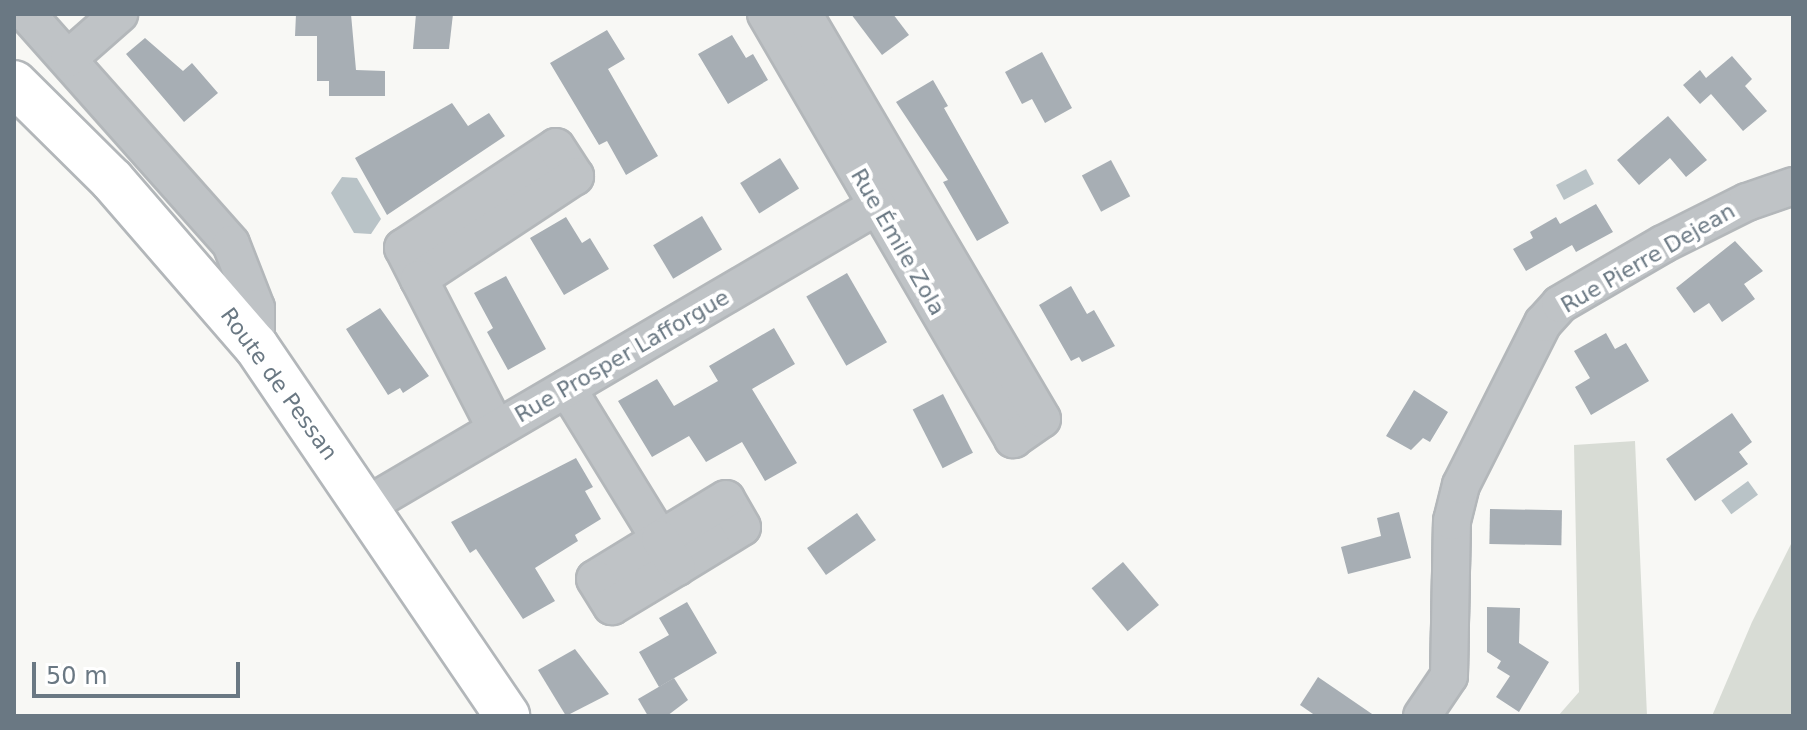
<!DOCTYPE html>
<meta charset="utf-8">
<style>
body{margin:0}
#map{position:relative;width:1807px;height:730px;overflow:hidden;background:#f8f8f5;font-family:"DejaVu Sans",sans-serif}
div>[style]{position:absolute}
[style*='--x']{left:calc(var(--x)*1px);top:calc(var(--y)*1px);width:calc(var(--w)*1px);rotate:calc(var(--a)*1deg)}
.green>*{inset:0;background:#d8dcd5}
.water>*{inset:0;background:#b9c3c7;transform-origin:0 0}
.building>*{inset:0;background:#a7aeb4;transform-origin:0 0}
.roads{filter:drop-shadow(2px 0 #b3b7ba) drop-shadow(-2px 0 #b3b7ba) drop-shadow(0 2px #b3b7ba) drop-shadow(0 -2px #b3b7ba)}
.minor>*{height:36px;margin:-18px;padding:0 18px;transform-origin:18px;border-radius:18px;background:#bfc3c6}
.major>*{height:44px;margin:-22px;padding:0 22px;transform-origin:22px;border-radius:22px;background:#fff}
span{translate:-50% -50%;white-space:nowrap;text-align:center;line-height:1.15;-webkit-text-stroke:8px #fff;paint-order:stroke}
.street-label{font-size:22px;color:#6a7883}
.frame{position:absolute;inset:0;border:16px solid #6a7883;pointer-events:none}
.scale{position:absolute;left:32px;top:662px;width:208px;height:36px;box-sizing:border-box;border:4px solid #6a7883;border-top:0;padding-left:10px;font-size:24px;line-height:28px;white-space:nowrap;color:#6a7883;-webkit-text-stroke:6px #fff;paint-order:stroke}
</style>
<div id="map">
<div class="green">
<i style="clip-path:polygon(1635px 441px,1647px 716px,1558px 716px,1579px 692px,1574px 445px)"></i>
<i style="clip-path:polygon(1793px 540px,1793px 716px,1712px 716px,1752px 622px)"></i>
</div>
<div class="water">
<i style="left:1586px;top:169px;width:17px;height:34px;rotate:62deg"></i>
<i style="clip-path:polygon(342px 177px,357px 178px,381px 219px,371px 234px,354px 233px,331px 193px)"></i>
<i style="left:1748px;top:481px;width:17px;height:33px;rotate:54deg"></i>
</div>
<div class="building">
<i style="clip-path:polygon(296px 14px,351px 14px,356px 70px,385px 71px,385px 96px,329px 96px,329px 81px,317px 81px,317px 36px,295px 36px)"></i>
<i style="clip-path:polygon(416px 14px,453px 14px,449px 49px,413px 49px)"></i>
<i style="clip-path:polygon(851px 14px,893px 14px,909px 35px,882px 55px)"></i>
<i style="clip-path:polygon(607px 30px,625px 59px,608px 69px,658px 156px,626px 175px,607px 141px,599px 145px,550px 63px)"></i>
<i style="clip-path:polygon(732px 35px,746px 58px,753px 54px,768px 80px,728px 104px,698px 54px)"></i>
<i style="clip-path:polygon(145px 38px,183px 71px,192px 63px,218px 93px,184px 122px,126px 54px)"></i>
<i style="clip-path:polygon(1042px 52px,1072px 108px,1045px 123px,1032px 99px,1022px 104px,1005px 72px)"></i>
<i style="clip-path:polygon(1732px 56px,1752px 79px,1745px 86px,1767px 111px,1743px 131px,1711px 94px,1700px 104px,1683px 85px,1700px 70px,1706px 78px)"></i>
<i style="clip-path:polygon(933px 80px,948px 106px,944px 108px,1009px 223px,977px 241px,943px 182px,948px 180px,896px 102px)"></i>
<i style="clip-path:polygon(452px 103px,468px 126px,489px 113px,505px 136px,387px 215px,355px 158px)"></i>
<i style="clip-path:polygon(1668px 116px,1707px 160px,1686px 177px,1670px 158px,1639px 185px,1617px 160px)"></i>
<i style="left:780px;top:158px;width:36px;height:47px;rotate:58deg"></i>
<i style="left:1111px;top:160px;width:41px;height:33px;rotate:62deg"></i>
<i style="clip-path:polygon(1596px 204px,1613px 232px,1576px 252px,1572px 245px,1526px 271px,1513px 249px,1533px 238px,1530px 232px,1556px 217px,1560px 224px)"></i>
<i style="left:702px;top:216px;width:39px;height:57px;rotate:59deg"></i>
<i style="clip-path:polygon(566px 217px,582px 243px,590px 238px,609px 269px,564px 295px,530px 238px)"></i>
<i style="clip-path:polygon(1735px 241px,1763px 271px,1744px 284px,1755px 299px,1722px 322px,1709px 303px,1694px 313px,1676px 288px)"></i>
<i style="left:847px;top:273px;width:80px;height:47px;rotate:60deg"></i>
<i style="clip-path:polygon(506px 276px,546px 349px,508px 370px,487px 332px,493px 328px,474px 293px)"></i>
<i style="clip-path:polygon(1071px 286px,1087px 314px,1094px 310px,1115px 346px,1082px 362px,1079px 357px,1071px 361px,1039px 305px)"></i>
<i style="clip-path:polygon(380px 308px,429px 376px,403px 393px,400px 388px,388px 395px,346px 329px)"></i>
<i style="clip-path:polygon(774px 328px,795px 364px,752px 389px,797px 463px,765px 481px,742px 442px,706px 462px,689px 436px,652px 457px,618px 401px,657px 379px,674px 406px,718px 381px,709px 366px)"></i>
<i style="clip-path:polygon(1606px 333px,1615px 349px,1626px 343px,1649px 381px,1591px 415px,1575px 387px,1590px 378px,1574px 351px)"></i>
<i style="clip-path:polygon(1414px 390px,1448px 412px,1430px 442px,1423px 438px,1411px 450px,1386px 436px)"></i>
<i style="left:943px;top:394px;width:66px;height:34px;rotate:63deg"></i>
<i style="clip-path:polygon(1732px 413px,1752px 442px,1739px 452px,1748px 464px,1695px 501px,1666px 459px)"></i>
<i style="clip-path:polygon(576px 458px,593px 487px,585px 491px,601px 519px,575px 535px,578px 541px,535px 568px,555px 601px,523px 619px,476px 549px,470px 553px,451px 522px)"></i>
<i style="left:1490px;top:509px;width:72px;height:35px;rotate:1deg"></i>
<i style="clip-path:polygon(1399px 512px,1411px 558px,1348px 574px,1341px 547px,1381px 536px,1377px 518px)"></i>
<i style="left:857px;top:513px;width:33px;height:61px;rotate:55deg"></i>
<i style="left:1123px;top:562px;width:56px;height:41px;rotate:50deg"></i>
<i style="clip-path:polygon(687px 602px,717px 653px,659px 687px,639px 652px,669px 635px,659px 618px)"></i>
<i style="clip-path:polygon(1487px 607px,1520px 608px,1519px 643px,1549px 662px,1519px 712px,1496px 697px,1510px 676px,1497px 668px,1501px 661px,1487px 652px)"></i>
<i style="clip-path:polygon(575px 649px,609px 694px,566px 716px,538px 670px)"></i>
<i style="clip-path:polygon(1318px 677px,1375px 716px,1316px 716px,1300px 705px)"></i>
<i style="clip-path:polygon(674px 678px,688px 700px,667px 716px,648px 716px,638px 699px)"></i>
</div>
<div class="roads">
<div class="minor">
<i style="--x:27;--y:14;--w:307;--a:48.4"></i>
<i style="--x:231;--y:244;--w:69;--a:68.7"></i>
<i style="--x:256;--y:308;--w:38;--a:90"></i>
<i style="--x:766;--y:14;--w:492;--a:59.8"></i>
<i style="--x:1013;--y:439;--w:35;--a:-35"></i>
<i style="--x:1042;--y:419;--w:470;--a:-120.5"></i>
<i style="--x:69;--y:58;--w:67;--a:-41.3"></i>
<i style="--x:419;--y:279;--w:35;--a:-117"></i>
<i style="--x:403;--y:248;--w:183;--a:-33.4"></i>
<i style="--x:556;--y:147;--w:35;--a:57"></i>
<i style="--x:575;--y:176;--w:187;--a:146.6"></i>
<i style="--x:419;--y:279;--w:169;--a:62.8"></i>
<i style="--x:567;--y:388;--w:177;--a:58.4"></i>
<i style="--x:660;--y:539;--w:76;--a:148.4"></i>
<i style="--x:595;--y:579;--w:32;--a:58"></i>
<i style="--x:612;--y:606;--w:76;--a:-31"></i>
<i style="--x:677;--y:567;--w:76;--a:-31.6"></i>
<i style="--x:742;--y:527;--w:32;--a:-120"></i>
<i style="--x:726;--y:499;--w:77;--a:148.8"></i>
<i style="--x:660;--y:539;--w:33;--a:59"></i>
<i style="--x:366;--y:506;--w:593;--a:-30.42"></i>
<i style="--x:1422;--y:716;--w:48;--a:-56"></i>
<i style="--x:1449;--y:676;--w:155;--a:-88.9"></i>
<i style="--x:1452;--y:521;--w:37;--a:-76"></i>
<i style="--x:1461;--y:485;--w:182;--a:-63.2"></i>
<i style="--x:1543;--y:323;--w:25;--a:-48"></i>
<i style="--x:1560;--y:304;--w:119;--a:-30.2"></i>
<i style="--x:1663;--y:244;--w:94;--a:-26.6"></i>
<i style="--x:1747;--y:202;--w:49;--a:-19.2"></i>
</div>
<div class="major">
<i style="--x:14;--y:83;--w:138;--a:44.7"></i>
<i style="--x:112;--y:180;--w:220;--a:49.1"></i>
<i style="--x:256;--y:346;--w:447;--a:55.8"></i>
</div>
</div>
<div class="street-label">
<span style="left:898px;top:242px;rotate:60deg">Rue Émile Zola</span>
<span style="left:1648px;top:258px;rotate:-30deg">Rue Pierre Dejean</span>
<span style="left:622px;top:356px;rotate:-30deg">Rue Prosper Lafforgue</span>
<span style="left:279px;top:384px;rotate:54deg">Route de Pessan</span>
</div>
<div class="frame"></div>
<div class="scale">50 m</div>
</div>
